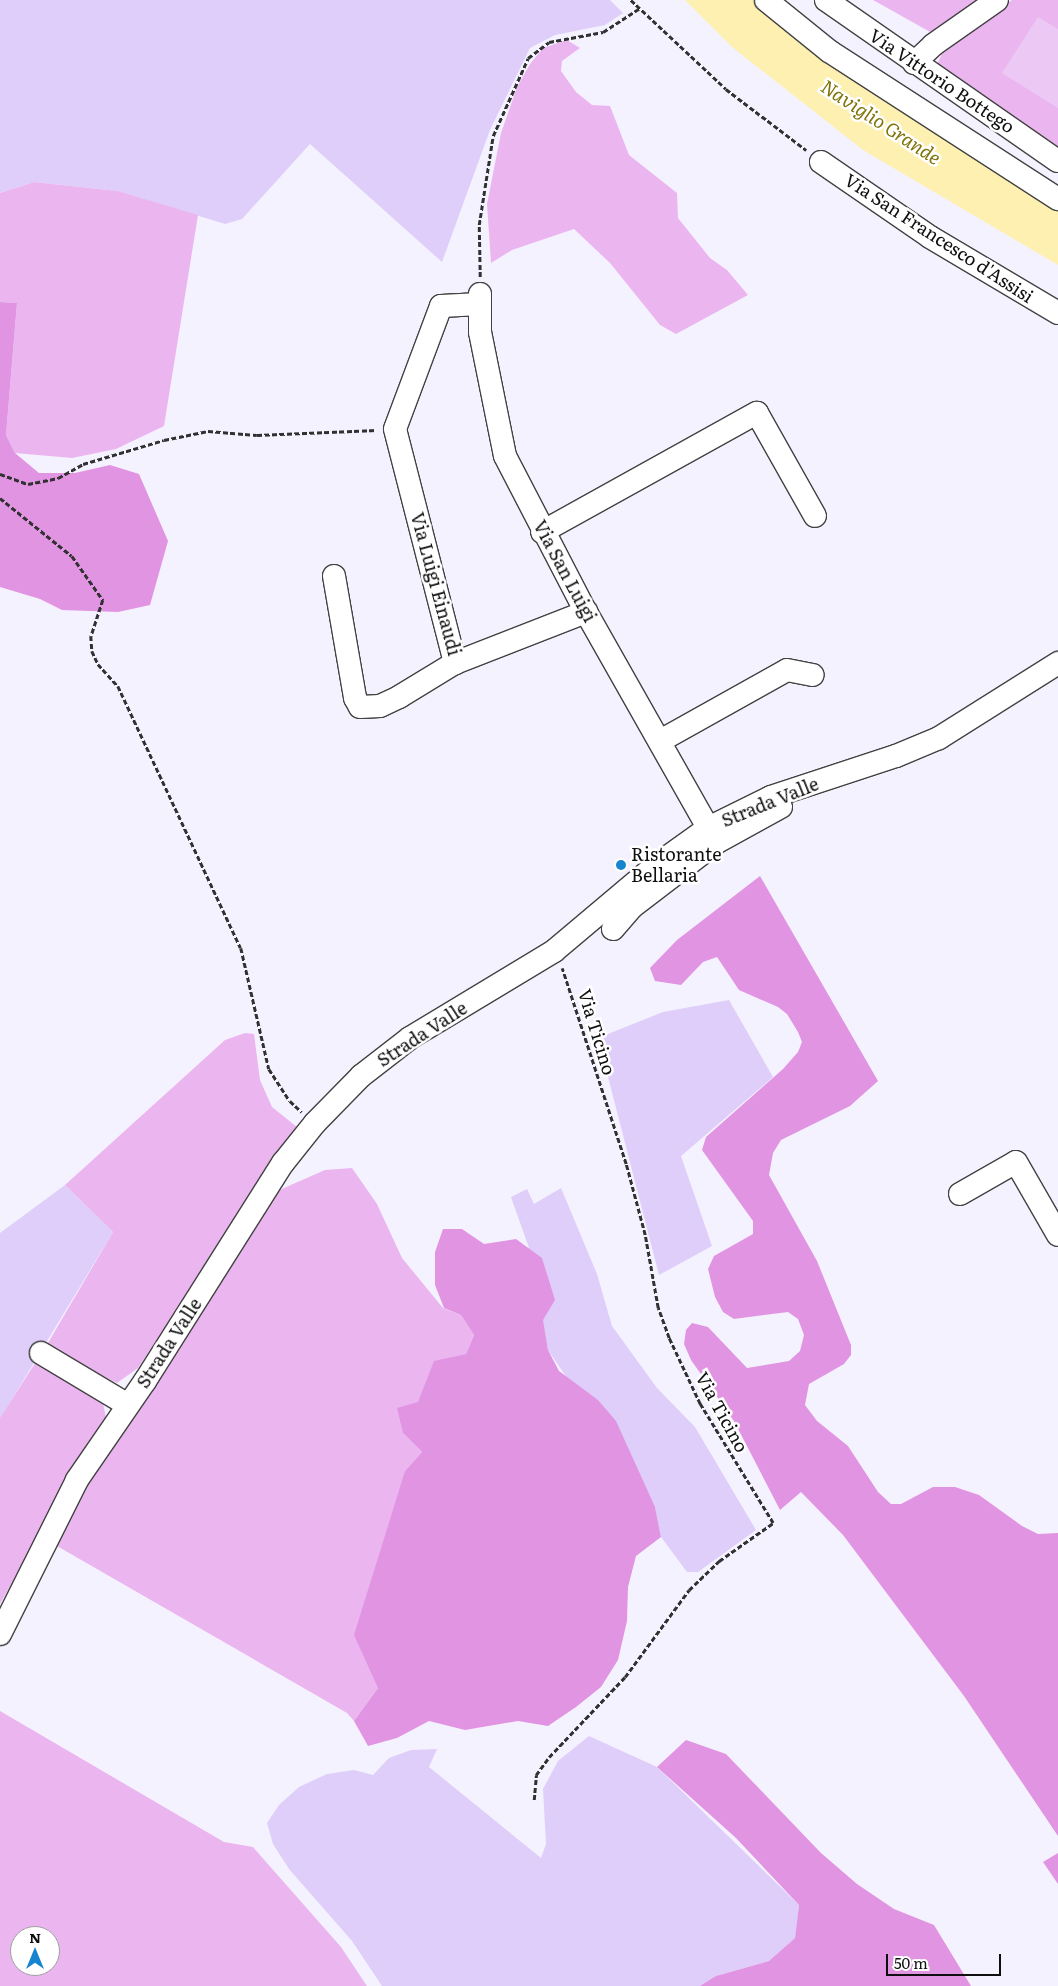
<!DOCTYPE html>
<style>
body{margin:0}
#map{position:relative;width:1058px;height:1986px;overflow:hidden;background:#f5f2ff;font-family:Literata,serif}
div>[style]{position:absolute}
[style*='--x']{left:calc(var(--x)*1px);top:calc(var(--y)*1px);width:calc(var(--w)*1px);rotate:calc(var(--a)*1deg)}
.farmland>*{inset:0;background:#decef9}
.green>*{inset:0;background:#ebb6ef}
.forest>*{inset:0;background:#e194e1}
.pitch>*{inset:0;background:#ecc9f5}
.water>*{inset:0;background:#fdf0b0}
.path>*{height:2.5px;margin-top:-1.25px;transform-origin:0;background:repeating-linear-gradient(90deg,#313131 0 5px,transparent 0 7.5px)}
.roads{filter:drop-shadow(1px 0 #424242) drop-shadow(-1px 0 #424242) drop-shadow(0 1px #424242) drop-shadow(0 -1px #424242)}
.minor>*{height:22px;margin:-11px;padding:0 11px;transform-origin:11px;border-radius:11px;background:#fff}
.dots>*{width:14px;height:14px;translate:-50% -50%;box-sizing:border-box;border:2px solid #fff;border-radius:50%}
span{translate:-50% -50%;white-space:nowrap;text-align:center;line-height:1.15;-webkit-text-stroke:5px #fff;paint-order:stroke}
.street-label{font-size:18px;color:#0f0f0f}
.poi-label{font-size:18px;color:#0f0f0f}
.left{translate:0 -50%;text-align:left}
.water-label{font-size:19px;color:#81740b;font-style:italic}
.north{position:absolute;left:10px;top:1926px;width:50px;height:50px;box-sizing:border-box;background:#fff;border:1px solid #9f9f9f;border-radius:50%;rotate:0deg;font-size:14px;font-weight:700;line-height:20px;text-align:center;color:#0f0f0f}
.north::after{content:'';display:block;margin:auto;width:18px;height:22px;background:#1784d0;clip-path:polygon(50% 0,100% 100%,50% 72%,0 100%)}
.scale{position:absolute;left:886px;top:1954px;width:115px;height:22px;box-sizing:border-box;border:2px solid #0f0f0f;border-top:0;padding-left:6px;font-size:15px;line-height:18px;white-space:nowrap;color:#0f0f0f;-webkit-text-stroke:4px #fff;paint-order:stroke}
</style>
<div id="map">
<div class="farmland">
<i style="clip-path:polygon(0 0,610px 0,623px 13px,605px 25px,555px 35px,530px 48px,490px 130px,442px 262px,310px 144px,242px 219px,225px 224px,118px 191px,34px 182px,0 193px)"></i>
<i style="clip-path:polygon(729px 1000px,773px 1077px,681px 1156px,712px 1246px,659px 1275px,598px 1038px,663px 1012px)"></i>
<i style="clip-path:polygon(65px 1185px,113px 1232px,0 1419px,0 1233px)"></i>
<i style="clip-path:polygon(561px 1188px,597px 1274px,612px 1326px,657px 1388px,695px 1427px,756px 1530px,698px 1572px,687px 1572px,661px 1537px,655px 1507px,548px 1350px,529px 1248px,511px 1197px,527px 1189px,534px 1204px)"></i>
<i style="clip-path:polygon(589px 1736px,657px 1767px,799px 1905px,795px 1938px,769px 1961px,716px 1976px,706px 1986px,382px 1986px,352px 1941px,289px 1869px,273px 1844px,267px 1823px,279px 1805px,299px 1787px,327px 1774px,354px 1770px,373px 1775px,389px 1758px,411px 1750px,437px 1749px,429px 1767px,541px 1858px,546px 1844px,543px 1789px,558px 1761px)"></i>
</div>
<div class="green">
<i style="clip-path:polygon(873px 0,977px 0,932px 33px)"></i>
<i style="clip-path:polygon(1012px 0,1058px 0,1058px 147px,937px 64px,946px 46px)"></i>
<i style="clip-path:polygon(567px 40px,580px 48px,562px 61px,561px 71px,576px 92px,592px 105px,610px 106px,629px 155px,677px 193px,678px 218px,710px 258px,727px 270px,748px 295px,676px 334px,660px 325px,610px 263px,574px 229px,512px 250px,491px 263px,487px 204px,501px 133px,517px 87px,530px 64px,543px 48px)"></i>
<i style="clip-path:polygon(34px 182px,118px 191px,198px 215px,164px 426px,116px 449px,72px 458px,15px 453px,6px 435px,17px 303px,0 302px,0 193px)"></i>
<i style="clip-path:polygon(245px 1033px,254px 1034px,260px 1080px,272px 1107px,297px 1127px,138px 1368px,117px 1383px,45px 1348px,113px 1232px,65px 1185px,225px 1040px)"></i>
<i style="clip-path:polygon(352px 1168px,377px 1204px,402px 1258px,443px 1308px,461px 1315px,474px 1335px,466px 1354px,434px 1362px,426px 1387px,403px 1433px,422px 1452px,405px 1471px,378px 1688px,354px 1721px,347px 1713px,50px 1542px,268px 1195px,325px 1170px)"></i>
<i style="clip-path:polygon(37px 1360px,103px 1403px,106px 1418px,0 1604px,0 1418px)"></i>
<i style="clip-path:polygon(evenodd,0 1711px,224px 1842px,253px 1847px,341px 1947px,367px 1986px,0 1986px,0 1711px,20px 1936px,50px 1936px,50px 1966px,20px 1966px,20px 1936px)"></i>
</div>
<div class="forest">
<i style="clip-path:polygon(0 302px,17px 303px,6px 435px,15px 453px,39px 473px,75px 473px,110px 465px,139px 474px,168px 541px,150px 605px,118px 612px,62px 610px,40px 599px,0 587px)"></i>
<i style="clip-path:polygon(760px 876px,878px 1081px,850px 1106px,781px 1140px,773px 1153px,769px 1175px,817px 1261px,851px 1345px,851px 1355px,844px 1364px,809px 1384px,805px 1405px,817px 1421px,848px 1446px,878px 1492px,891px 1504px,901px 1504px,933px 1487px,955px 1487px,979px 1495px,1022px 1526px,1038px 1534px,1058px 1533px,1058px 1836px,964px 1696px,843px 1535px,801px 1492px,780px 1510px,734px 1421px,691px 1360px,684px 1344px,686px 1330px,692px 1323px,708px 1327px,747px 1368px,789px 1361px,800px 1351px,804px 1335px,798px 1319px,788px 1312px,734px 1319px,723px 1312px,715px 1297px,708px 1269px,714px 1256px,753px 1234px,753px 1221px,702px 1150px,706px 1137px,783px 1069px,798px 1052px,802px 1042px,798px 1032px,787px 1014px,778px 1007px,739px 990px,717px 957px,703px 962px,681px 985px,655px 981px,650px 968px,677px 940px)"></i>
<i style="clip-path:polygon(443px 1229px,462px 1229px,484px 1244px,516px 1239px,542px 1258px,555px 1300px,543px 1320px,548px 1350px,559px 1371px,598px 1400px,616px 1421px,655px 1507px,661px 1537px,636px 1556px,628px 1587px,627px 1621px,618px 1660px,601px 1687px,576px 1707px,548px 1726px,518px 1721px,465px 1730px,429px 1721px,397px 1738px,368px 1746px,354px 1721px,378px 1688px,354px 1635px,405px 1471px,422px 1452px,403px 1433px,397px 1408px,418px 1402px,434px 1361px,466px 1354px,474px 1335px,461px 1315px,444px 1308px,435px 1285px,435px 1252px)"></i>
<i style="clip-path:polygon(686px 1740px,726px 1754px,821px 1853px,857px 1884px,894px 1909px,934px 1925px,971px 1986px,700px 1986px,716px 1976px,769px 1961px,795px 1938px,799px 1905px,736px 1838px,657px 1767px)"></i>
<i style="clip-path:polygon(1058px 1853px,1058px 1884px,1043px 1862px)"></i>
</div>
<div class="pitch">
<i style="clip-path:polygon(1038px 17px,1058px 29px,1058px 108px,1002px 73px)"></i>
</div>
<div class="water">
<i style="clip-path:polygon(685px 0,754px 0,1058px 207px,1058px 265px,863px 150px,732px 47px)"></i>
</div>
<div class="path">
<i style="--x:631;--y:0;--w:130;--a:43.1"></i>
<i style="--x:726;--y:89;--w:101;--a:37.3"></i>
<i style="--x:480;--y:277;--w:52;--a:-91.1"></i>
<i style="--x:479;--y:225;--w:90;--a:-81.1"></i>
<i style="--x:493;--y:136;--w:85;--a:-65.8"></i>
<i style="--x:528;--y:58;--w:26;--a:-37"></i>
<i style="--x:549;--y:42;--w:55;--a:-10.5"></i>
<i style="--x:603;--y:32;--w:44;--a:-33"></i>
<i style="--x:0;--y:474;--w:30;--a:20"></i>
<i style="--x:28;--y:484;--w:31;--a:-11"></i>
<i style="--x:58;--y:478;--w:29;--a:-29"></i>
<i style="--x:83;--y:464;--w:84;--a:-16.5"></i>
<i style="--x:164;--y:440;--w:45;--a:-11.6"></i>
<i style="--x:208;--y:431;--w:49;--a:4.7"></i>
<i style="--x:257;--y:435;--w:120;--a:-2.4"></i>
<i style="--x:0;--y:498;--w:92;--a:38.9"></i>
<i style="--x:72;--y:556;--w:54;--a:54.8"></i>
<i style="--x:103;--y:600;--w:38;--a:108"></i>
<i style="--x:91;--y:636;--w:15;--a:86"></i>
<i style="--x:92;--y:651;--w:14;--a:65"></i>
<i style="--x:98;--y:664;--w:30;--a:48"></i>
<i style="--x:118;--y:686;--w:289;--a:64.9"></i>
<i style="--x:241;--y:948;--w:124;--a:77"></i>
<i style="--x:269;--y:1069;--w:38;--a:57"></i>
<i style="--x:290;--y:1101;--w:16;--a:43"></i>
<i style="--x:534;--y:1800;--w:25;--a:-85"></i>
<i style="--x:536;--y:1775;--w:22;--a:-54"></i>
<i style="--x:549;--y:1757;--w:110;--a:-46.5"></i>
<i style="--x:625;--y:1677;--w:108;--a:-53.7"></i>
<i style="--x:689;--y:1590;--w:42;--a:-44"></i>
<i style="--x:719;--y:1561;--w:66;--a:-35.1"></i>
<i style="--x:773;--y:1523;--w:140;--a:-121.5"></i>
<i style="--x:700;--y:1404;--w:73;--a:-115.2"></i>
<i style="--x:669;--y:1338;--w:32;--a:-110"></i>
<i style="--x:658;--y:1308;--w:74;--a:-100.1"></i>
<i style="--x:645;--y:1235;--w:73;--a:-105"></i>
<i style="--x:626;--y:1164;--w:206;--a:-108.1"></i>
</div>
<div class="roads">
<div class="minor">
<i style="--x:766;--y:0;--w:81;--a:39"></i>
<i style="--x:829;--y:51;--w:273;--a:32.9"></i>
<i style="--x:826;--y:0;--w:282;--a:34.8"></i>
<i style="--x:914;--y:63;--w:26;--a:-43"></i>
<i style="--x:933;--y:45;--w:78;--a:-35.1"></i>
<i style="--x:821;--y:162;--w:132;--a:34.5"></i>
<i style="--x:930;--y:237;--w:149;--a:30.7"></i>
<i style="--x:480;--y:294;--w:38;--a:90"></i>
<i style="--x:480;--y:332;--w:126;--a:78.6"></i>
<i style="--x:505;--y:456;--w:176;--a:62.6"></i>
<i style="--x:586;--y:612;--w:248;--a:60.5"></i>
<i style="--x:480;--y:304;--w:39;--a:177"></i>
<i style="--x:441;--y:306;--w:131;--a:110.5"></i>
<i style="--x:395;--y:429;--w:242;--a:75.6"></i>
<i style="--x:455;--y:663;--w:141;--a:-21.3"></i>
<i style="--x:542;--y:532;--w:246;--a:-29"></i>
<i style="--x:757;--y:413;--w:118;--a:60.6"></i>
<i style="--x:334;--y:576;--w:124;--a:80.2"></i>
<i style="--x:355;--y:698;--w:10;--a:61"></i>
<i style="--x:360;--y:707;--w:20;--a:-3"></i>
<i style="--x:380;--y:706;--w:21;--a:-25"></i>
<i style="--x:399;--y:697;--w:66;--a:-31.3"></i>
<i style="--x:660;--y:741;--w:145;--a:-29.2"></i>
<i style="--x:787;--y:670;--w:26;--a:11"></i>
<i style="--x:613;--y:929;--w:29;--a:-49"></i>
<i style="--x:632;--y:907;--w:107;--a:-37.4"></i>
<i style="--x:717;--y:842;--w:73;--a:-28.7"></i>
<i style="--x:960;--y:1194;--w:64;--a:-29.7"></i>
<i style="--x:1016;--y:1162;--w:84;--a:60.1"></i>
<i style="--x:41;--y:1353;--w:101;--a:30.9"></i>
<i style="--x:0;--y:1634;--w:172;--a:-63.4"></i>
<i style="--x:77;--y:1480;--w:120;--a:-55.5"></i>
<i style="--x:145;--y:1381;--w:258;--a:-57.7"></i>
<i style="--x:283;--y:1163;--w:51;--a:-51.3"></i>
<i style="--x:315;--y:1123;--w:66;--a:-45.6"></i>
<i style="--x:361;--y:1076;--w:62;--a:-37.8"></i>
<i style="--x:410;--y:1038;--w:168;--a:-31.1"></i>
<i style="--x:554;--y:951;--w:132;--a:-40.1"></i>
<i style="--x:655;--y:866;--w:65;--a:-35.6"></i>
<i style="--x:708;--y:828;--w:70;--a:-26.2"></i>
<i style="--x:771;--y:797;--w:132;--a:-18.2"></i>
<i style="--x:896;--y:756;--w:47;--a:-22.7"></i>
<i style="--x:939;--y:738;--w:141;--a:-32.2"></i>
</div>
</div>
<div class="dots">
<i style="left:621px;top:865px;background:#1784d0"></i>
</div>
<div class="street-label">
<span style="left:942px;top:81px;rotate:34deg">Via Vittorio Bottego</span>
<span style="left:939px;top:238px;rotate:33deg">Via San Francesco d'Assisi</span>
<span style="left:565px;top:571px;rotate:62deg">Via San Luigi</span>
<span style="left:436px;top:584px;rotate:75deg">Via Luigi Einaudi</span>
<span style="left:770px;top:802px;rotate:-22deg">Strada Valle</span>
<span style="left:597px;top:1032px;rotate:73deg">Via Ticino</span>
<span style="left:422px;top:1034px;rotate:-33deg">Strada Valle</span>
<span style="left:169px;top:1343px;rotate:-57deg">Strada Valle</span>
<span style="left:722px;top:1412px;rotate:61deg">Via Ticino</span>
</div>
<div class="poi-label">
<span class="left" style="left:631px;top:865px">Ristorante<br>Bellaria</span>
</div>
<div class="water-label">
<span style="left:881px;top:122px;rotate:33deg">Naviglio Grande</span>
</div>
<div class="north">N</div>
<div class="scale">50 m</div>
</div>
